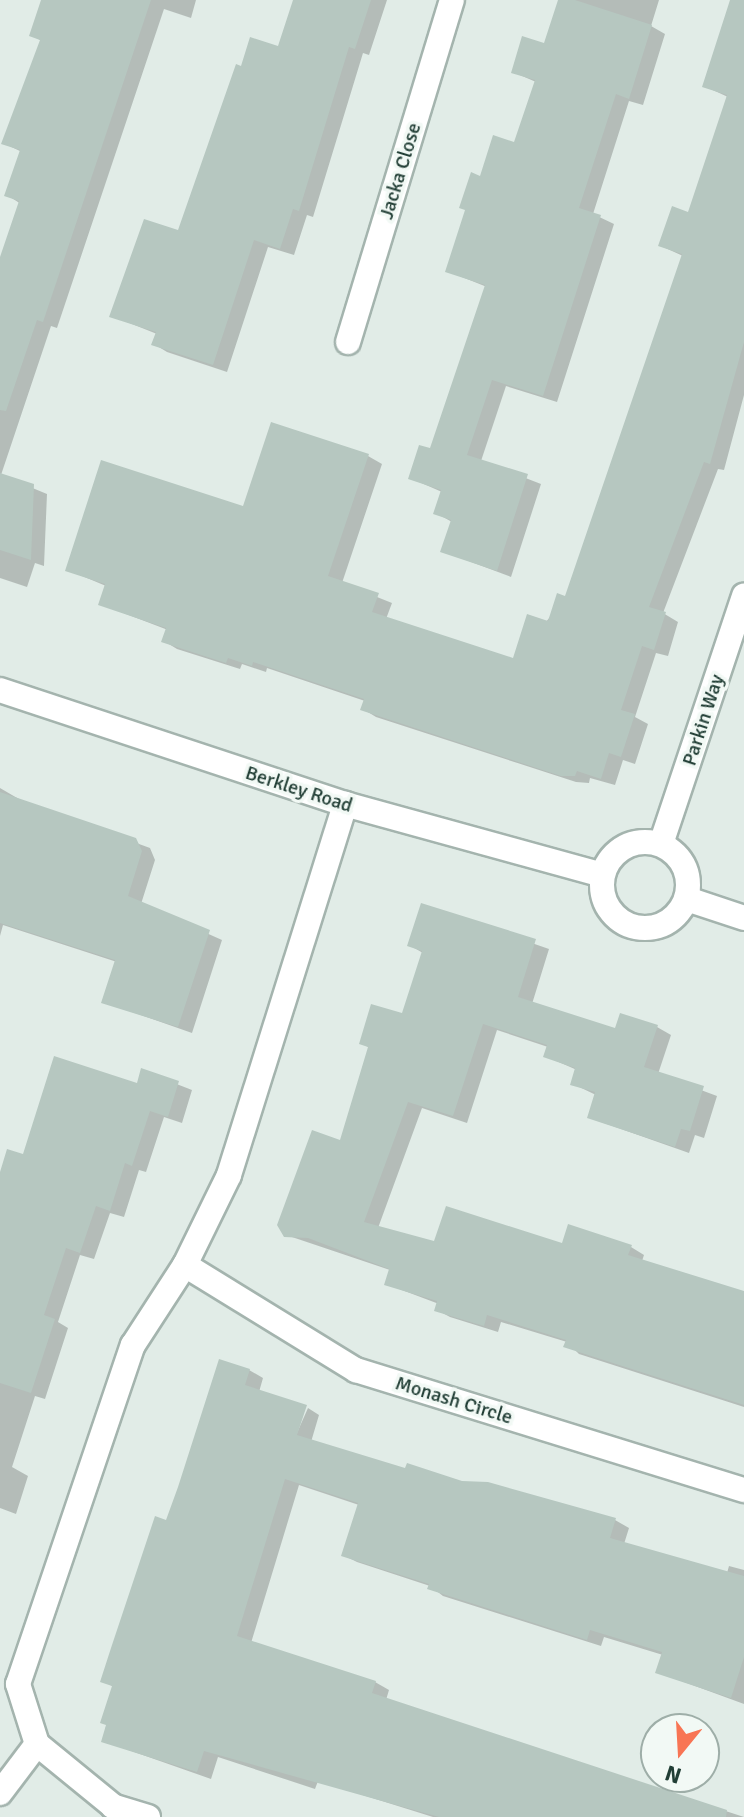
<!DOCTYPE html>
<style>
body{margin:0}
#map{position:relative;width:744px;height:1817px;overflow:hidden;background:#e1ece7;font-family:Signika,sans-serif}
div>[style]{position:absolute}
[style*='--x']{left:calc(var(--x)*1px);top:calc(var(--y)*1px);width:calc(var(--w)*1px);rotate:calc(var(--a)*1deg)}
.shadow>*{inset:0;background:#0003}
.building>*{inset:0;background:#b6c7c0}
.roads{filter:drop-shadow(2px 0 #a4b4ae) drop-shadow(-2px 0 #a4b4ae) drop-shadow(0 2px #a4b4ae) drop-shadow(0 -2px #a4b4ae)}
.minor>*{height:24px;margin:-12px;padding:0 12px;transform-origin:12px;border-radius:12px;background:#fff}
.minor>.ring{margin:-12px;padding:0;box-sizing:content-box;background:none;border:24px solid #fff;border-radius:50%}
span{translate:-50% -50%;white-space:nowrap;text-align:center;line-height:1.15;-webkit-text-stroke:7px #f2f9f5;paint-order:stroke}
.street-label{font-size:20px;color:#213e35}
.north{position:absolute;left:640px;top:1713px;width:80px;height:80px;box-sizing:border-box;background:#f2f9f5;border:2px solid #9eaea8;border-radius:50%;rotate:198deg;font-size:22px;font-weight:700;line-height:32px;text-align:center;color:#213e35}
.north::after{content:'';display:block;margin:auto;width:28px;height:36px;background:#f87554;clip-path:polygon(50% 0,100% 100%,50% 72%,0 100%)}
</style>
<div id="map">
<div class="shadow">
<i style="clip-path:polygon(43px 0,196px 0,191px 18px,164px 9px,57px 328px,51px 326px,1px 475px,47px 494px,44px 566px,35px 563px,27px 587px,0 578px,0 265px,21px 204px,7px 195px,22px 152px,3px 143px,42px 41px,31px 35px)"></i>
<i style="clip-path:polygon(295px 0,387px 0,369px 55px,363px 53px,313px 217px,307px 215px,294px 255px,268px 247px,227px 372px,167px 352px,154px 344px,157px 334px,112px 316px,179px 232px,279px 48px)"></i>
<i style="clip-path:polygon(561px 0,659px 0,651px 26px,665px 34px,643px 105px,629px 101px,593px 214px,614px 224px,557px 402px,506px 386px,481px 461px,541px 484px,511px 577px,442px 551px,452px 522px,436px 513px,442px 492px,410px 478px,432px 451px,487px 287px,447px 271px,482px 178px,515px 144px,536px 82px,513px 72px,546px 46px)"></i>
<i style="clip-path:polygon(744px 30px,744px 395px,724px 470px,718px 469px,663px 613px,678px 622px,668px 656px,656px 653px,635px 717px,648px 724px,635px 764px,623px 760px,615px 785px,590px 778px,589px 783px,576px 782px,376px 717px,363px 709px,365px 701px,267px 668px,266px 672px,242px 664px,240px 669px,177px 649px,164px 641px,168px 630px,100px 604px,106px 586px,68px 570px,244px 508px,368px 456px,382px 464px,342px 583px,392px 603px,386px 619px,514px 660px,566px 598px,683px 256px,661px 246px,689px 214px,728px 97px,704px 86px)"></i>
<i style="clip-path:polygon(0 788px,24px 802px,150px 848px,155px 860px,141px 904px,222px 940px,192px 1033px,104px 1002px,117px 962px,3px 925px,0 936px)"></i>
<i style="clip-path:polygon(422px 905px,549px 949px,532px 1004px,616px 1030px,657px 1027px,671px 1035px,658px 1074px,717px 1096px,704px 1138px,695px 1135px,689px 1153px,590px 1118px,596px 1095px,573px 1084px,577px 1070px,545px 1056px,548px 1047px,497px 1030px,467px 1123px,422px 1108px,378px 1228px,436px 1244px,631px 1247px,644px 1255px,642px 1261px,744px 1293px,744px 1407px,579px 1354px,567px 1342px,501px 1322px,498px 1332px,450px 1317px,437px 1310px,439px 1304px,386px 1284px,390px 1270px,286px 1235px,341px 1142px,370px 1048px,361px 1043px,404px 1016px,423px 953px,409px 945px)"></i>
<i style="clip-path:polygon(143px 1071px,192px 1090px,182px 1123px,164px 1117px,146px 1172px,139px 1170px,124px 1217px,110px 1213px,94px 1259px,80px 1255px,58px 1322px,68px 1328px,45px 1399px,35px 1396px,12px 1467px,28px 1476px,16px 1514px,0 1508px,0 1178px,25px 1156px,138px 1085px)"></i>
<i style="clip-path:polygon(249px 1370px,263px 1378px,259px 1392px,292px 1444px,308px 1408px,319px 1415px,311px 1442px,407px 1471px,615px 1520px,629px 1528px,624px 1544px,727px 1573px,729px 1566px,744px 1570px,744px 1704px,657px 1672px,663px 1655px,604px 1637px,601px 1646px,443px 1596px,430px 1586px,357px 1562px,343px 1555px,359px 1505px,299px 1485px,251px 1643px,375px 1682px,389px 1690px,386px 1700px,744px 1817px,433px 1817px,318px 1781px,315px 1789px,218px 1757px,211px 1779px,103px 1741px,114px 1687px,103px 1681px,167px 1522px)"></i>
</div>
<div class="building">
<i style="clip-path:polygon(41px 0,151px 0,43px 322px,37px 320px,6px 411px,0 410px,0 257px,19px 201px,4px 196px,20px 150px,1px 144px,40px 40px,29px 36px)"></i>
<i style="clip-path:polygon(293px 0,371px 0,355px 49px,349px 47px,299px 211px,293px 209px,280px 249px,254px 240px,213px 365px,151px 345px,156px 332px,109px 317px,144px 219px,178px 230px,236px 64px,241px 66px,250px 37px,278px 46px)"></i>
<i style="clip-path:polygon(558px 0,575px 0,652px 25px,629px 99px,616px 94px,579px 208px,601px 215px,543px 396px,492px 380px,467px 455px,528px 474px,497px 571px,440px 552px,451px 520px,433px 514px,441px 490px,408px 479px,419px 445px,430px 448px,485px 285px,445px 272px,465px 210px,459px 208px,471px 172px,480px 176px,493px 135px,514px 142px,535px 80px,511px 73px,522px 36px,544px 43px)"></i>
<i style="clip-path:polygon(730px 0,744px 0,744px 342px,710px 464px,704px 462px,649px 607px,666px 612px,654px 650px,642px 646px,621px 710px,635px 714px,621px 757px,609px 753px,601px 779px,577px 771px,575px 776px,561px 776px,360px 710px,364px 699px,253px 662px,252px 666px,228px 658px,226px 663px,161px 642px,166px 628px,98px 605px,105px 584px,65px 571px,101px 460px,243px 506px,271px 422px,369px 454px,328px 576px,379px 593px,372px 612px,513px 658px,527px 614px,548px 621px,557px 593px,565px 596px,682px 254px,658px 246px,672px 206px,688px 212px,727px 95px,702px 87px)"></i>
<i style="clip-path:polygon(0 473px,34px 484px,31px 560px,0 550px)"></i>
<i style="clip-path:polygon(0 792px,136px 838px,142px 851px,128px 896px,210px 930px,178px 1027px,101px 1003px,115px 960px,0 923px)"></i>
<i style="clip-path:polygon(421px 903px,536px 939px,518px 997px,615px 1028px,620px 1013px,658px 1025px,644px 1067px,704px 1086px,690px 1131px,681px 1129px,675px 1147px,587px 1118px,595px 1092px,570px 1085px,575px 1068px,543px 1057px,547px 1045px,483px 1024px,453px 1116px,408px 1102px,364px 1222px,434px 1241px,446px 1206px,562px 1243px,568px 1224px,632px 1245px,628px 1255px,744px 1291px,744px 1405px,563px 1347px,566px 1340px,487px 1315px,484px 1326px,434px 1311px,437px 1301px,384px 1285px,389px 1269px,308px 1238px,284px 1237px,277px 1225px,312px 1130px,340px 1140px,368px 1047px,359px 1044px,371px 1004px,402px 1013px,422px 951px,407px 946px)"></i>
<i style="clip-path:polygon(54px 1056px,137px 1083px,141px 1068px,179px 1081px,168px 1117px,150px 1111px,132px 1166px,125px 1163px,110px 1211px,96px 1206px,80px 1253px,66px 1248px,44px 1315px,55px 1319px,31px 1393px,0 1383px,0 1172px,7px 1149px,23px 1154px)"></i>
<i style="clip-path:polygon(219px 1359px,250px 1369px,245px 1385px,307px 1405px,297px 1435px,405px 1468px,407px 1463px,462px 1481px,488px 1482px,616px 1518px,610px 1538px,744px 1576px,744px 1657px,731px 1698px,655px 1673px,662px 1652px,590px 1630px,587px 1640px,427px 1589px,429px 1584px,341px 1556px,358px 1503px,285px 1479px,237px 1636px,376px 1681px,372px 1693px,727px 1810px,726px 1817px,439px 1817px,204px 1751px,197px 1772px,101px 1742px,106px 1725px,100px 1723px,112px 1686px,100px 1682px,111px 1648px,155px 1516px,166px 1520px,178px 1487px)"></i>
</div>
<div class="roads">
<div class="minor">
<i style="--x:348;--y:342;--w:357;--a:-73.1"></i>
<i style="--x:0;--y:690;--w:363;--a:18.3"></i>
<i style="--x:345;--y:804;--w:267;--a:15.4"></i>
<i class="ring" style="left:602px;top:842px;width:62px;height:62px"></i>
<i style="--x:661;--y:844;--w:262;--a:-71.5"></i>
<i style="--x:687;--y:899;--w:60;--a:18.4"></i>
<i style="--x:185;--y:1265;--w:201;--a:31.6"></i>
<i style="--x:356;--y:1370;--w:406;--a:17.2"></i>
<i style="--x:0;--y:1793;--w:61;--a:-52.9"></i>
<i style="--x:148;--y:1817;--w:37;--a:-163"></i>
<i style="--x:113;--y:1806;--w:98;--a:-140.8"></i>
<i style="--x:37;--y:1744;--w:63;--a:-107.6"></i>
<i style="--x:18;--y:1684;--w:358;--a:-71.3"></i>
<i style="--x:133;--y:1345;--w:95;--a:-57"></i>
<i style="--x:185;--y:1265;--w:100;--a:-63.9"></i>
<i style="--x:229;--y:1175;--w:389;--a:-72.6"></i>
</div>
</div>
<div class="street-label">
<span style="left:400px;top:171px;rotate:-73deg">Jacka Close</span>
<span style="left:703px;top:720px;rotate:-72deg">Parkin Way</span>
<span style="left:299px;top:789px;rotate:18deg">Berkley Road</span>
<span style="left:454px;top:1400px;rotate:17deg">Monash Circle</span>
</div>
<div class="north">N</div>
</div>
